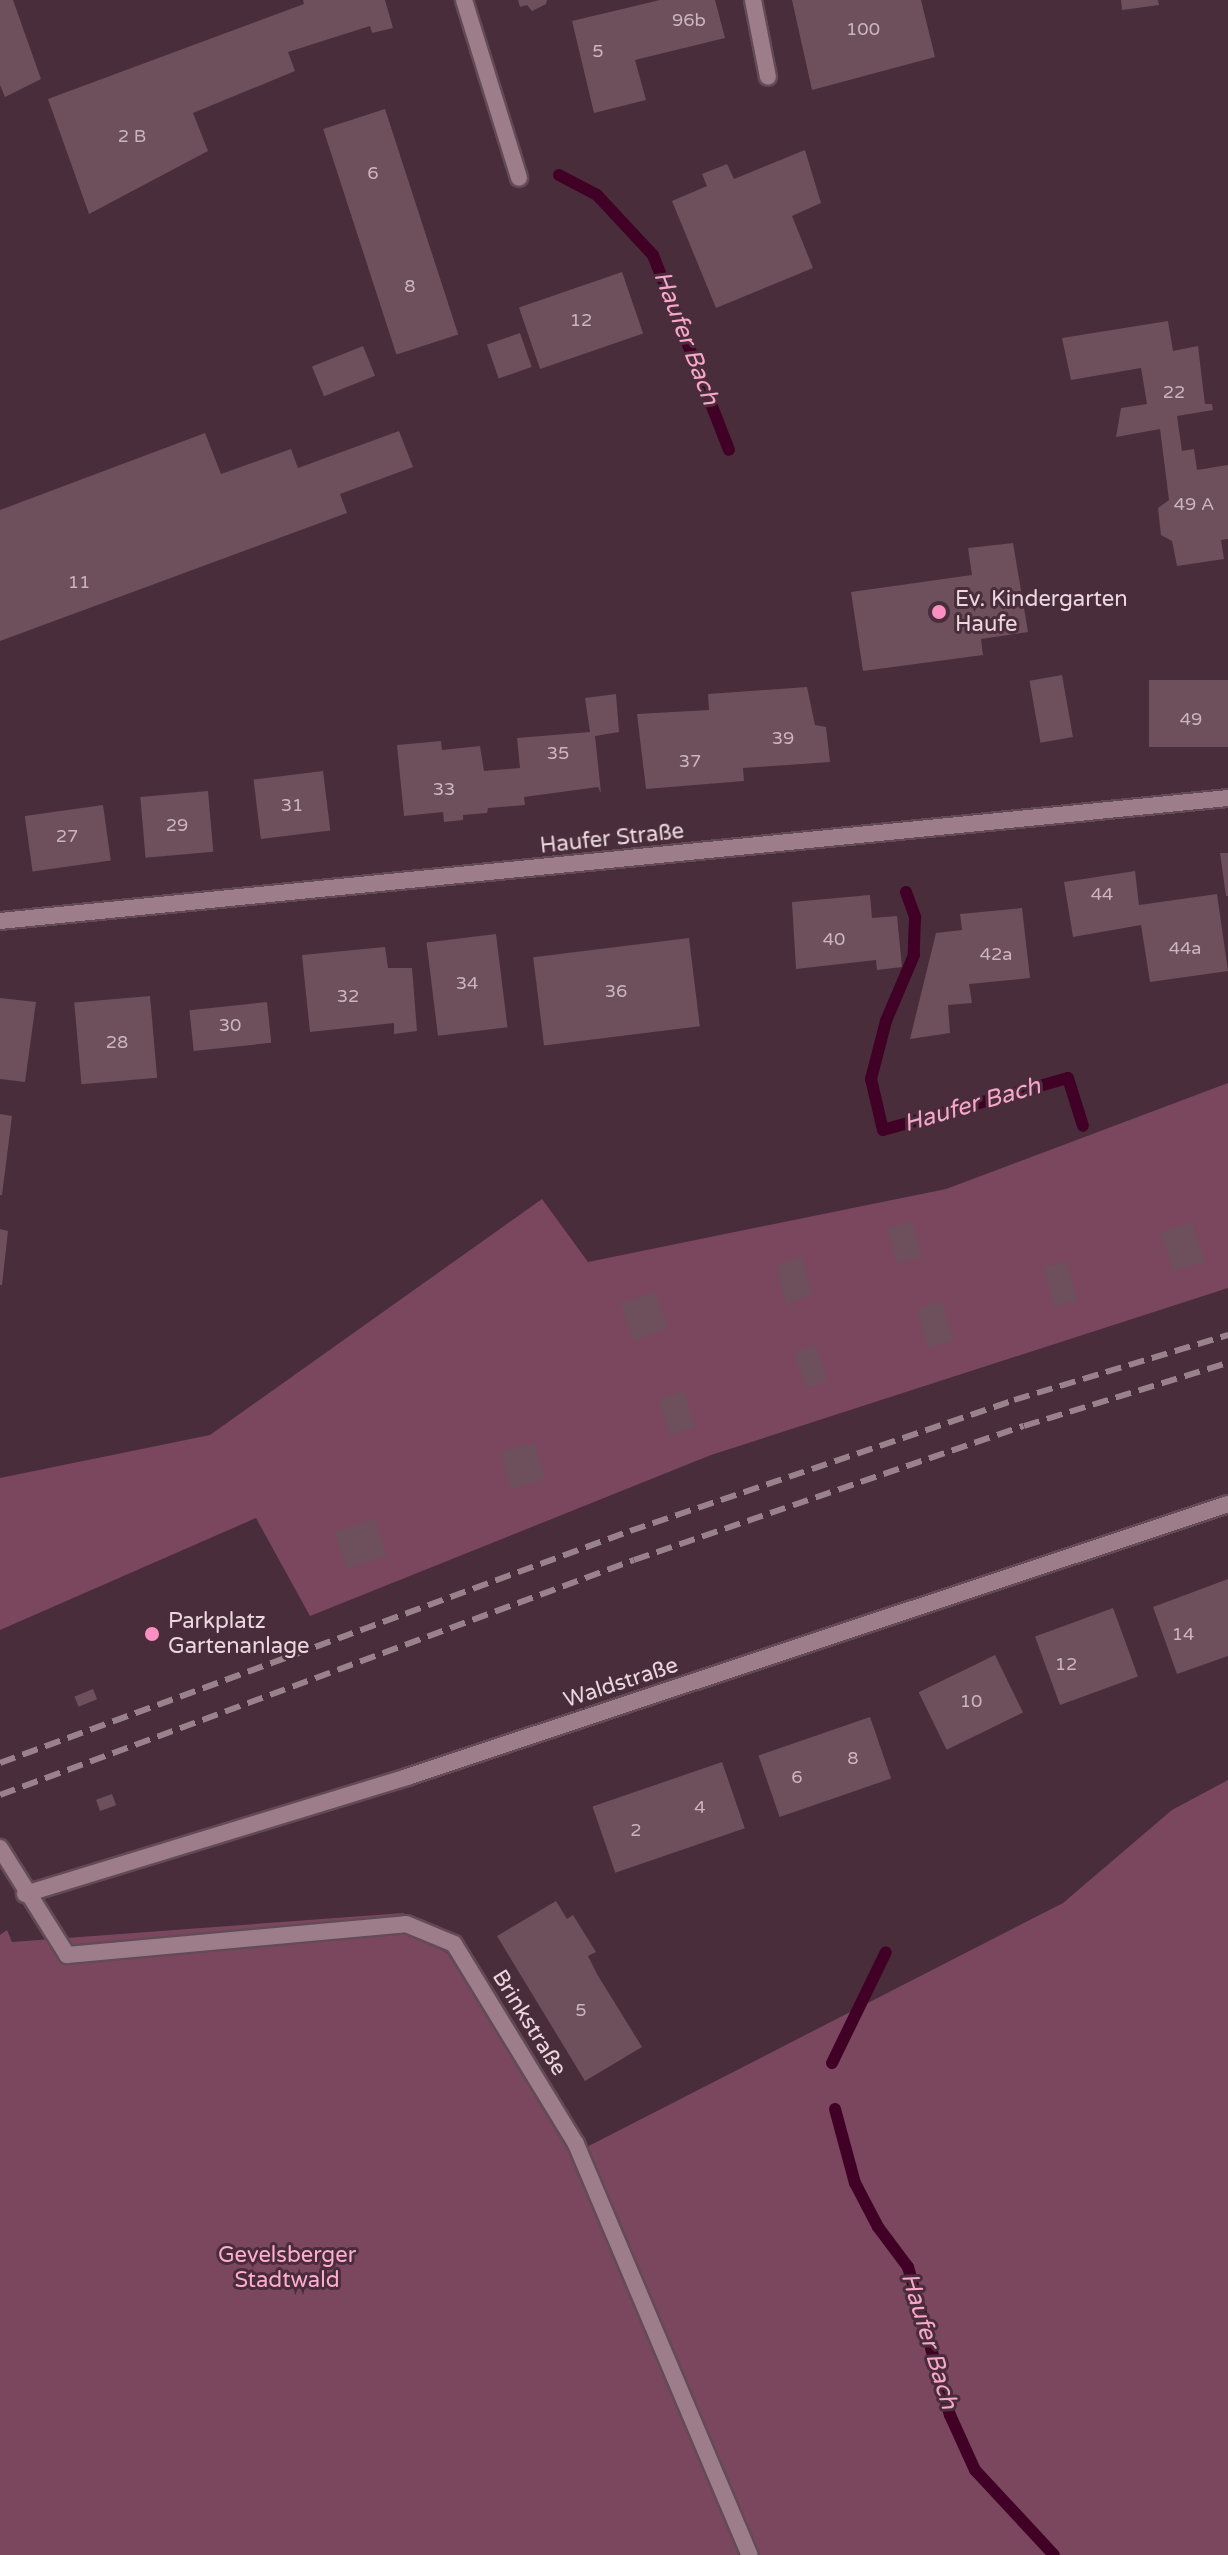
<!DOCTYPE html>
<meta charset="utf-8">
<style>
body{margin:0}
#map{position:relative;width:1228px;height:2555px;overflow:hidden;background:#4a2d3a;font-family:"Varela Round",sans-serif}
div>[style]{position:absolute}
[style*='--x']{left:calc(var(--x)*1px);top:calc(var(--y)*1px);width:calc(var(--w)*1px);rotate:calc(var(--a)*1deg)}
.green>*{inset:0;background:#7b475e}
.stream>*{height:12px;margin:-6px;padding:0 6px;transform-origin:6px;border-radius:6px;background:#410126}
.building>*{inset:0;background:#6e4f5c;transform-origin:0 0}
.roads{filter:drop-shadow(2px 0 #634b56) drop-shadow(-2px 0 #634b56) drop-shadow(0 2px #634b56) drop-shadow(0 -2px #634b56)}
.service>*{height:16px;margin:-8px;padding:0 8px;transform-origin:8px;border-radius:8px;background:#9e7d8b}
.minor>*{height:16px;margin:-8px;padding:0 8px;transform-origin:8px;border-radius:8px;background:#9e7d8b}
.rail>*{height:6px;margin-top:-3px;transform-origin:0;background:repeating-linear-gradient(90deg,#9a828d 0 16px,transparent 0 24px)}
.dots>*{width:22px;height:22px;translate:-50% -50%;box-sizing:border-box;border:4px solid #4a2d3a;border-radius:50%}
span{translate:-50% -50%;white-space:nowrap;text-align:center;line-height:1.15;-webkit-text-stroke:6px #4a2d3a;paint-order:stroke}
.number-label{font-size:18px;color:#cbb5be}
.number-label span{-webkit-text-stroke-width:0}
.poi-label{font-size:22px;color:#ead7df}
.left{translate:0 -50%;text-align:left}
.street-label{font-size:22px;color:#ead7df}
.park-label{font-size:22px;color:#feaccf}
.water-label{font-size:24px;color:#f8a7ca;font-style:italic}
</style>
<div id="map">
<div class="green">
<i style="clip-path:polygon(1228px 1083px,1228px 1288px,711px 1455px,310px 1616px,256px 1518px,0 1630px,0 1478px,210px 1435px,542px 1199px,588px 1262px,946px 1189px)"></i>
<i style="clip-path:polygon(1228px 1780px,1228px 2555px,0 2555px,0 1935px,7px 1930px,12px 1942px,404px 1913px,409px 1933px,447px 1953px,575px 2153px,1063px 1903px,1172px 1810px)"></i>
</div>
<div class="stream">
<i style="--x:559;--y:175;--w:43;--a:27.8"></i>
<i style="--x:597;--y:195;--w:82;--a:47"></i>
<i style="--x:653;--y:255;--w:209;--a:68.7"></i>
<i style="--x:906;--y:892;--w:27;--a:70"></i>
<i style="--x:915;--y:917;--w:38;--a:92"></i>
<i style="--x:914;--y:955;--w:72;--a:113"></i>
<i style="--x:886;--y:1021;--w:60;--a:104.5"></i>
<i style="--x:871;--y:1079;--w:52;--a:76.8"></i>
<i style="--x:883;--y:1130;--w:192;--a:-15.7"></i>
<i style="--x:1068;--y:1078;--w:50;--a:72.6"></i>
<i style="--x:832;--y:2063;--w:123;--a:-64.1"></i>
<i style="--x:835;--y:2109;--w:77;--a:74.9"></i>
<i style="--x:855;--y:2183;--w:50;--a:62.4"></i>
<i style="--x:878;--y:2227;--w:50;--a:53.1"></i>
<i style="--x:908;--y:2267;--w:154;--a:74.2"></i>
<i style="--x:950;--y:2415;--w:60;--a:65.6"></i>
<i style="--x:975;--y:2470;--w:116;--a:47.1"></i>
</div>
<div class="building">
<i style="clip-path:polygon(0 0,13px 0,41px 79px,5px 97px,0 85px)"></i>
<i style="clip-path:polygon(303px 0,385px 0,393px 28px,372px 33px,370px 26px,288px 52px,295px 71px,193px 113px,208px 151px,89px 214px,48px 99px,304px 4px)"></i>
<i style="clip-path:polygon(518px 0,547px 0,546px 4px,532px 11px,527px 5px,520px 7px)"></i>
<i style="clip-path:polygon(660px 0,715px 0,725px 38px,635px 60px,646px 100px,594px 113px,572px 21px)"></i>
<i style="clip-path:polygon(792px 0,921px 0,935px 57px,812px 90px)"></i>
<i style="clip-path:polygon(1121px 0,1158px 0,1159px 5px,1122px 10px)"></i>
<i style="left:385px;top:109px;width:237px;height:65px;rotate:72deg"></i>
<i style="clip-path:polygon(805px 150px,821px 203px,792px 216px,813px 268px,716px 308px,672px 201px,707px 186px,702px 174px,727px 164px,734px 179px)"></i>
<i style="left:622px;top:272px;width:65px;height:109px;rotate:71deg"></i>
<i style="clip-path:polygon(1168px 321px,1173px 351px,1198px 346px,1205px 404px,1212px 404px,1213px 410px,1177px 416px,1182px 451px,1194px 449px,1197px 470px,1228px 465px,1228px 539px,1221px 540px,1224px 559px,1177px 566px,1172px 541px,1161px 535px,1158px 508px,1169px 500px,1160px 429px,1116px 437px,1121px 408px,1147px 404px,1141px 368px,1071px 380px,1062px 338px)"></i>
<i style="left:520px;top:333px;width:36px;height:35px;rotate:71deg"></i>
<i style="left:363px;top:346px;width:32px;height:55px;rotate:68deg"></i>
<i style="clip-path:polygon(399px 431px,413px 467px,340px 494px,347px 513px,0 641px,0 510px,205px 433px,221px 474px,291px 449px,298px 468px)"></i>
<i style="clip-path:polygon(1013px 543px,1028px 632px,981px 639px,983px 655px,863px 671px,851px 592px,972px 575px,968px 548px)"></i>
<i style="left:1062px;top:675px;width:63px;height:33px;rotate:80deg"></i>
<i style="left:1228px;top:680px;width:67px;height:79px;rotate:90deg"></i>
<i style="clip-path:polygon(807px 687px,815px 725px,826px 727px,830px 762px,743px 768px,744px 781px,646px 789px,637px 714px,709px 710px,708px 694px)"></i>
<i style="clip-path:polygon(616px 694px,619px 732px,595px 736px,601px 793px,598px 787px,524px 797px,525px 805px,488px 808px,487px 813px,463px 815px,463px 820px,444px 822px,443px 812px,404px 816px,397px 745px,441px 741px,442px 750px,480px 746px,484px 771px,520px 768px,517px 738px,590px 732px,585px 698px)"></i>
<i style="left:323px;top:771px;width:60px;height:70px;rotate:83deg"></i>
<i style="left:208px;top:791px;width:61px;height:68px;rotate:85deg"></i>
<i style="left:103px;top:805px;width:56px;height:79px;rotate:82deg"></i>
<i style="clip-path:polygon(1220px 853px,1228px 853px,1228px 896px,1226px 896px)"></i>
<i style="clip-path:polygon(1135px 871px,1139px 905px,1217px 894px,1228px 971px,1150px 982px,1141px 925px,1073px 937px,1064px 882px)"></i>
<i style="clip-path:polygon(870px 895px,872px 918px,897px 916px,902px 967px,877px 970px,876px 960px,796px 969px,792px 902px)"></i>
<i style="clip-path:polygon(1022px 908px,1030px 978px,969px 984px,972px 1003px,948px 1005px,950px 1033px,910px 1039px,936px 933px,962px 930px,960px 914px)"></i>
<i style="left:496px;top:934px;width:94px;height:70px;rotate:83deg"></i>
<i style="left:689px;top:938px;width:89px;height:157px;rotate:83deg"></i>
<i style="clip-path:polygon(385px 947px,388px 968px,412px 968px,417px 1031px,394px 1034px,394px 1023px,310px 1032px,302px 955px)"></i>
<i style="left:150px;top:996px;width:82px;height:76px;rotate:85deg"></i>
<i style="clip-path:polygon(0 998px,36px 1002px,25px 1082px,0 1079px)"></i>
<i style="left:267px;top:1002px;width:41px;height:78px;rotate:84deg"></i>
<i style="clip-path:polygon(0 1114px,12px 1116px,2px 1195px,0 1195px)"></i>
<i style="left:912px;top:1221px;width:37px;height:26px;rotate:74deg"></i>
<i style="left:1192px;top:1222px;width:41px;height:33px;rotate:72deg"></i>
<i style="clip-path:polygon(0 1229px,8px 1231px,2px 1285px,0 1285px)"></i>
<i style="clip-path:polygon(802px 1256px,812px 1294px,786px 1305px,776px 1266px)"></i>
<i style="left:1067px;top:1261px;width:41px;height:24px;rotate:75deg"></i>
<i style="left:656px;top:1292px;width:39px;height:37px;rotate:72deg"></i>
<i style="left:942px;top:1301px;width:41px;height:27px;rotate:73deg"></i>
<i style="left:816px;top:1345px;width:38px;height:23px;rotate:72deg"></i>
<i style="left:684px;top:1391px;width:38px;height:27px;rotate:73deg"></i>
<i style="left:535px;top:1443px;width:38px;height:36px;rotate:75deg"></i>
<i style="left:375px;top:1519px;width:39px;height:42px;rotate:73deg"></i>
<i style="clip-path:polygon(1228px 1579px,1228px 1656px,1177px 1674px,1153px 1607px)"></i>
<i style="left:1113px;top:1608px;width:73px;height:83px;rotate:70deg"></i>
<i style="left:995px;top:1655px;width:64px;height:85px;rotate:64deg"></i>
<i style="left:93px;top:1689px;width:11px;height:20px;rotate:68deg"></i>
<i style="left:870px;top:1717px;width:65px;height:118px;rotate:71deg"></i>
<i style="left:722px;top:1762px;width:70px;height:137px;rotate:71deg"></i>
<i style="left:112px;top:1794px;width:12px;height:17px;rotate:70deg"></i>
<i style="clip-path:polygon(556px 1901px,567px 1919px,573px 1915px,596px 1952px,588px 1956px,597px 1974px,642px 2047px,585px 2081px,497px 1936px)"></i>
</div>
<div class="roads">
<div class="service">
<i style="--x:753;--y:0;--w:78;--a:79"></i>
</div>
<div class="minor">
<i style="--x:464;--y:0;--w:186;--a:72.8"></i>
<i style="--x:0;--y:921;--w:1234;--a:-5.72"></i>
<i style="--x:0;--y:1848;--w:126;--a:57.9"></i>
<i style="--x:67;--y:1955;--w:340;--a:-5.2"></i>
<i style="--x:406;--y:1924;--w:52;--a:22.6"></i>
<i style="--x:454;--y:1944;--w:234;--a:58.6"></i>
<i style="--x:576;--y:2144;--w:446;--a:67.1"></i>
<i style="--x:25;--y:1894;--w:400;--a:-17"></i>
<i style="--x:407;--y:1777;--w:865;--a:-18.39"></i>
</div>
</div>
<div class="rail">
<i style="--x:0;--y:1763;--w:671;--a:-20.22"></i>
<i style="--x:630;--y:1531;--w:406;--a:-18.8"></i>
<i style="--x:1014;--y:1400;--w:224;--a:-16.9"></i>
<i style="--x:0;--y:1795;--w:676;--a:-20.34"></i>
<i style="--x:634;--y:1560;--w:412;--a:-19"></i>
<i style="--x:1024;--y:1426;--w:214;--a:-17.2"></i>
</div>
<div class="dots">
<i style="left:939px;top:612px;background:#fc8fc1"></i>
<i style="left:152px;top:1634px;background:#fc8fc1"></i>
</div>
<div class="number-label">
<span style="left:689px;top:20px">96b</span>
<span style="left:863px;top:29px">100</span>
<span style="left:598px;top:51px">5</span>
<span style="left:132px;top:136px">2 B</span>
<span style="left:373px;top:173px">6</span>
<span style="left:410px;top:286px">8</span>
<span style="left:581px;top:320px">12</span>
<span style="left:1174px;top:392px">22</span>
<span style="left:1194px;top:504px">49 A</span>
<span style="left:79px;top:582px">11</span>
<span style="left:1191px;top:719px">49</span>
<span style="left:783px;top:738px">39</span>
<span style="left:558px;top:753px">35</span>
<span style="left:690px;top:761px">37</span>
<span style="left:444px;top:789px">33</span>
<span style="left:292px;top:805px">31</span>
<span style="left:177px;top:825px">29</span>
<span style="left:67px;top:836px">27</span>
<span style="left:1102px;top:894px">44</span>
<span style="left:834px;top:939px">40</span>
<span style="left:1185px;top:948px">44a</span>
<span style="left:996px;top:954px">42a</span>
<span style="left:467px;top:983px">34</span>
<span style="left:616px;top:991px">36</span>
<span style="left:348px;top:996px">32</span>
<span style="left:230px;top:1025px">30</span>
<span style="left:117px;top:1042px">28</span>
<span style="left:1183px;top:1634px">14</span>
<span style="left:1066px;top:1664px">12</span>
<span style="left:971px;top:1701px">10</span>
<span style="left:853px;top:1758px">8</span>
<span style="left:797px;top:1777px">6</span>
<span style="left:700px;top:1807px">4</span>
<span style="left:636px;top:1830px">2</span>
<span style="left:581px;top:2010px">5</span>
</div>
<div class="poi-label">
<span class="left" style="left:955px;top:612px">Ev. Kindergarten<br>Haufe</span>
<span class="left" style="left:168px;top:1634px">Parkplatz<br>Gartenanlage</span>
</div>
<div class="street-label">
<span style="left:612px;top:839px;rotate:-6deg">Haufer Straße</span>
<span style="left:621px;top:1683px;rotate:-18deg">Waldstraße</span>
<span style="left:529px;top:2023px;rotate:58deg">Brinkstraße</span>
</div>
<div class="park-label">
<span style="left:287px;top:2268px">Gevelsberger<br>Stadtwald</span>
</div>
<div class="water-label">
<span style="left:686px;top:338px;rotate:69deg">Haufer Bach</span>
<span style="left:972px;top:1105px;rotate:-16deg">Haufer Bach</span>
<span style="left:929px;top:2341px;rotate:73deg">Haufer Bach</span>
</div>
</div>
